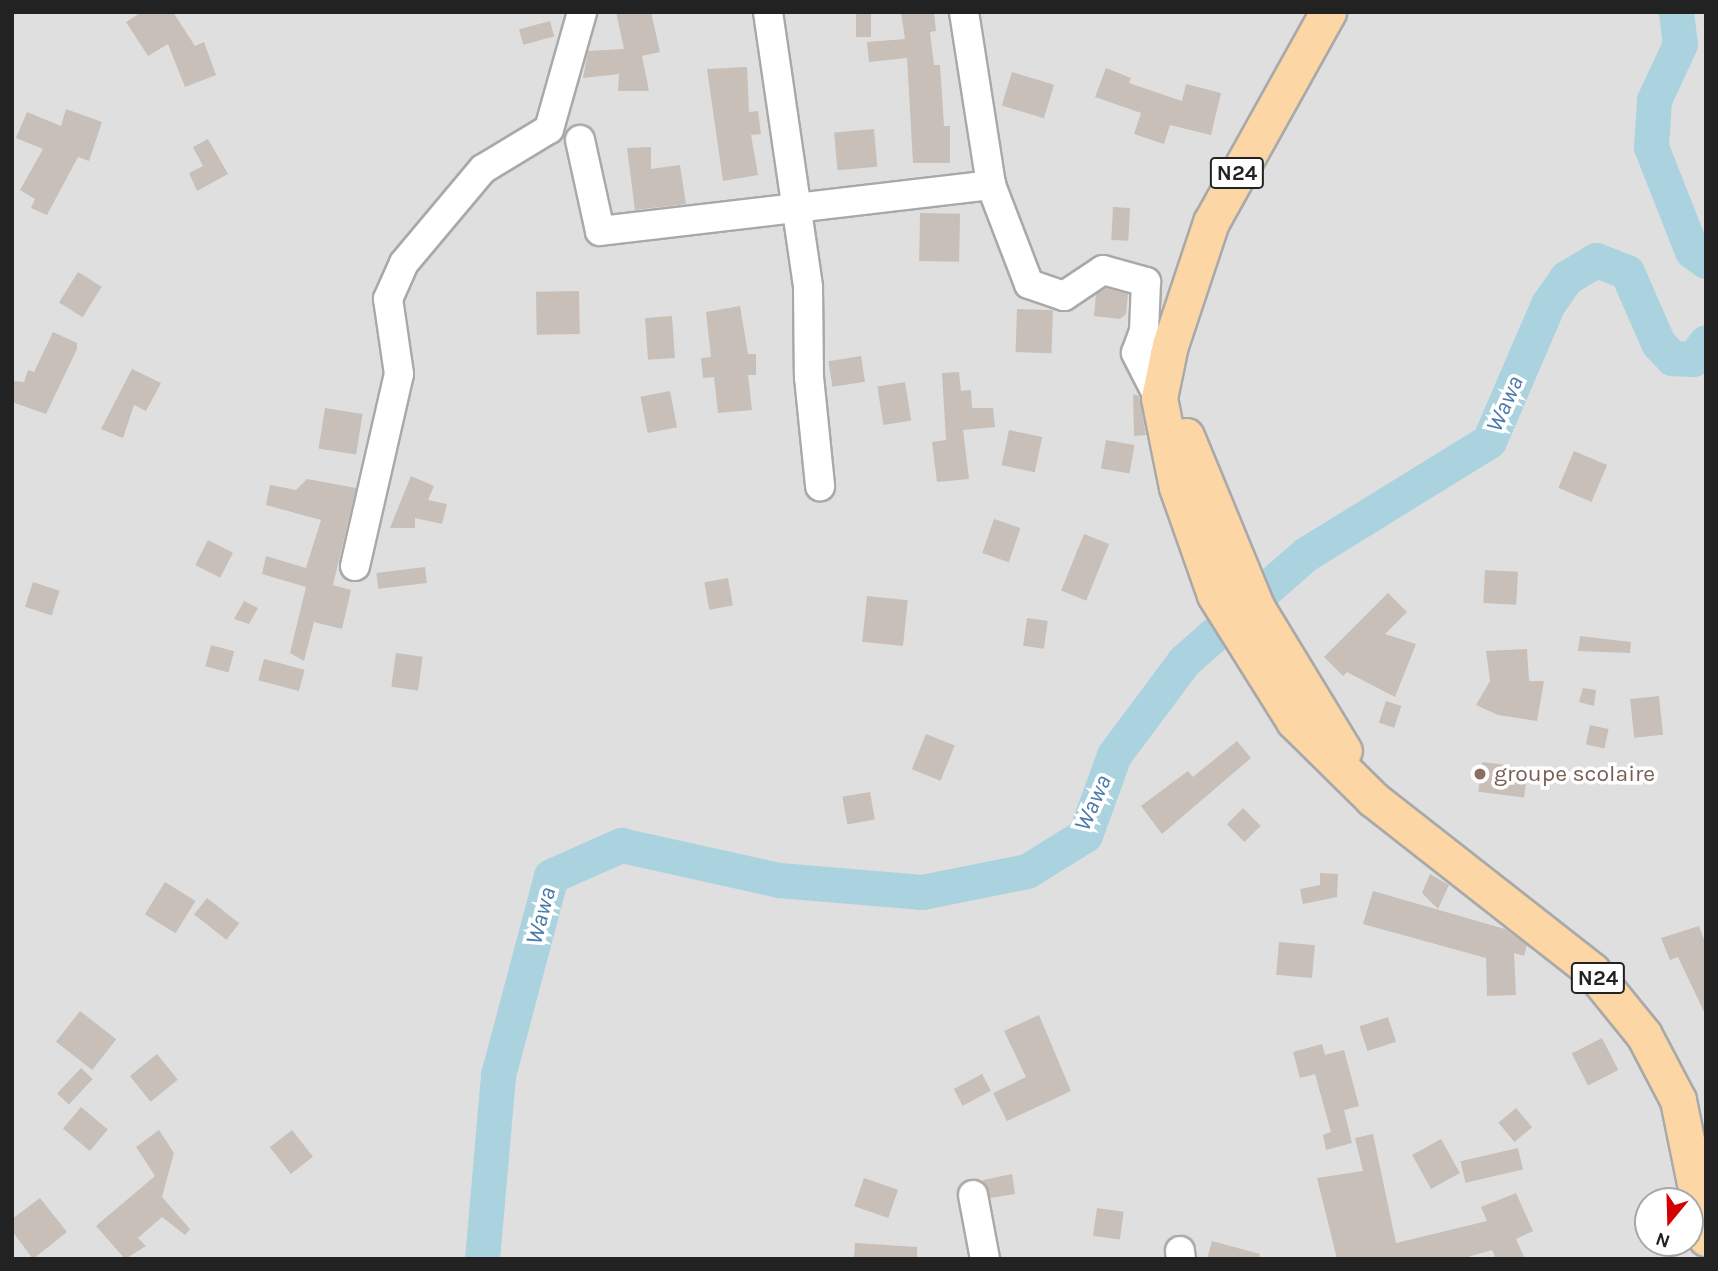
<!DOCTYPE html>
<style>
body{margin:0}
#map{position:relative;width:1718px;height:1271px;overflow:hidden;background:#f2efe9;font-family:Karla,sans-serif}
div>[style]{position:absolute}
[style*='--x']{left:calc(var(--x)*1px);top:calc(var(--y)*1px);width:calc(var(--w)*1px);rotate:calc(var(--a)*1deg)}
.residential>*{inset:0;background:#e0dfdf}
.river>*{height:35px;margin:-17.5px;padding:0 17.5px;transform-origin:17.5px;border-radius:17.5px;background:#aad3df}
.building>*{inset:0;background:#c7bfb8;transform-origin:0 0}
.roads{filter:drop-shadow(2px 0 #a9a9a9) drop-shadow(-2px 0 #a9a9a9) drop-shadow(0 2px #a9a9a9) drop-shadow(0 -2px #a9a9a9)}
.minor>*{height:28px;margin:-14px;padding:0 14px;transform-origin:14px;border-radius:14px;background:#fff}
.major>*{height:35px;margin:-17.5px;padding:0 17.5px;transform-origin:17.5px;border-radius:17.5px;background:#fcd6a4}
.dots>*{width:19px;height:19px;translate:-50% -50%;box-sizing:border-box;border:4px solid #fff;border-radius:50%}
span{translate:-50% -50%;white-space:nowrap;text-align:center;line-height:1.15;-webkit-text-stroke:7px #fff;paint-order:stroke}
.shield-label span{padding:2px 5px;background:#fff;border:2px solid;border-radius:5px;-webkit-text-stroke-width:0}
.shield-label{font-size:21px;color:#222;font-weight:700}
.education-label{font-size:23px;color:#785e54}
.left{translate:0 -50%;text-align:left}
.water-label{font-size:24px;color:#4a7aab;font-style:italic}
.frame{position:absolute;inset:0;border:14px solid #222;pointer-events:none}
.north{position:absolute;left:1634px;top:1187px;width:70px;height:70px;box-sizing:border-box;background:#fff;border:2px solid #a7a7a7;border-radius:50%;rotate:199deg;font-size:19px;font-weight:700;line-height:28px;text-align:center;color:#222}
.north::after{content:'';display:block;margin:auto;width:24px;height:32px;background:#d40000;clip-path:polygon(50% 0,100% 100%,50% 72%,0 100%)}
</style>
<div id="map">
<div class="residential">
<i style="clip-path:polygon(evenodd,12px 12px,1706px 12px,1706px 1259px,12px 1259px,12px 12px,1648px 1201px,1690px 1201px,1690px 1243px,1648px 1243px,1648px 1201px)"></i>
</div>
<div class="river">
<i style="--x:1676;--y:12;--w:32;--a:83"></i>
<i style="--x:1680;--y:44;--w:62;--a:114.9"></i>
<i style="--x:1654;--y:100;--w:47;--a:93.7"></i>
<i style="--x:1651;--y:147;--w:112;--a:68.5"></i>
<i style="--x:1692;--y:251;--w:17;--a:36"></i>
<i style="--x:482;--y:1259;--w:185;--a:-85"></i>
<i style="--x:498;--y:1075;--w:206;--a:-75.1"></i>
<i style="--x:551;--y:876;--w:77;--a:-23.9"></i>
<i style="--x:621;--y:845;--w:162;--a:12.5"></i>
<i style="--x:779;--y:880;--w:144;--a:4.8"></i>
<i style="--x:922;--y:892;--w:107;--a:-11.3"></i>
<i style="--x:1027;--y:871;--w:68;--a:-31.8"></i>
<i style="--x:1085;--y:835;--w:85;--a:-70.1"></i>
<i style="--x:1114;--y:755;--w:117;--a:-53.3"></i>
<i style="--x:1184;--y:661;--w:162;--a:-41.3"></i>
<i style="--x:1306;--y:554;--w:215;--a:-31.7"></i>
<i style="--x:1489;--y:441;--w:149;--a:-66.7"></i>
<i style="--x:1548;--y:304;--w:32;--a:-55"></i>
<i style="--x:1566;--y:278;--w:35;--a:-31"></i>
<i style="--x:1596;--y:260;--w:33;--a:21"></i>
<i style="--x:1627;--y:272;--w:77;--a:66.4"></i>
<i style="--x:1658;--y:343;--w:21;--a:47"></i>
<i style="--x:1672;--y:358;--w:21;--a:3"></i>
<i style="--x:1693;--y:359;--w:21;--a:-53"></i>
</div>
<div class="building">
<i style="clip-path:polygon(142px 12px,173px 12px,195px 46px,204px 42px,216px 75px,185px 87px,168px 44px,148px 56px,126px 22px)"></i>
<i style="clip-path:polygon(616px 12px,651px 12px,660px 52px,642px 56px,649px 91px,618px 91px,619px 74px,583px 78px,588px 51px,624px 49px)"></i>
<i style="left:856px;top:12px;width:15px;height:25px"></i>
<i style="clip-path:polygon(901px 12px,934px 12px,936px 31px,930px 32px,934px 65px,940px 65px,944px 126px,950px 126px,950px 163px,913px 163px,907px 58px,869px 62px,867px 42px,905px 39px)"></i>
<i style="left:550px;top:21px;width:16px;height:32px;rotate:75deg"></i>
<i style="clip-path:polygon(747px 67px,749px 112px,758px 111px,761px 134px,751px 135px,758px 175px,723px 181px,707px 69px)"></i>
<i style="clip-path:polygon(1106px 68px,1131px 78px,1129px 83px,1182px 101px,1186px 84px,1221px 93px,1211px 135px,1170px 125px,1164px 144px,1134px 134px,1141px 113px,1095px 97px)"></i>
<i style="left:1012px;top:72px;width:44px;height:35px;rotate:17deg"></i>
<i style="clip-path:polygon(66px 109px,102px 122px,89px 161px,78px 157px,47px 215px,31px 208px,35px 199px,20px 190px,43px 149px,16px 138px,27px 112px,61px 126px)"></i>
<i style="left:874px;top:129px;width:38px;height:40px;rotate:85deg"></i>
<i style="clip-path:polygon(208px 139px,228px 174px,197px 191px,189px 173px,203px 166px,193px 147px)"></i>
<i style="clip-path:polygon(651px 147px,651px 169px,680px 165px,686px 204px,635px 210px,627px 148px)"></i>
<i style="left:1113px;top:207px;width:17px;height:33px;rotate:3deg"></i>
<i style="left:920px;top:213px;width:40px;height:48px;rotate:1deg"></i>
<i style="left:78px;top:272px;width:28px;height:36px;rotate:32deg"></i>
<i style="clip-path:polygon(1106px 288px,1128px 294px,1126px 314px,1120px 319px,1094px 316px,1096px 294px)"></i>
<i style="left:579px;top:291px;width:43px;height:43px;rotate:89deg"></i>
<i style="clip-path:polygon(740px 306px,748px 354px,756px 354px,756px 375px,748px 375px,752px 410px,718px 413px,714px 377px,703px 378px,701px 358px,711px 357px,706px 312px)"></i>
<i style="left:1017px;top:309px;width:36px;height:43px;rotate:2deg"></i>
<i style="left:672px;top:316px;width:42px;height:27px;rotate:86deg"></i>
<i style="clip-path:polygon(53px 332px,77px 343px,77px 349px,46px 414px,12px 402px,12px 381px,24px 382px,28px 370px,34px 372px)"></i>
<i style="left:861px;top:356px;width:26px;height:33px;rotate:81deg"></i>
<i style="clip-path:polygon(132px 369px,161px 383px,146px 411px,134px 405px,123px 438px,101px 429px)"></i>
<i style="clip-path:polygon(959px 372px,961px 391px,971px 390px,972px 408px,993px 408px,995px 427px,963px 430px,969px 479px,937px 482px,932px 442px,946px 440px,942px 373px)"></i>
<i style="left:905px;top:382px;width:39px;height:28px;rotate:81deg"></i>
<i style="left:670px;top:391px;width:37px;height:30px;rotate:79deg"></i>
<i style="clip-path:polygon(1133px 394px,1139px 396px,1146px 435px,1134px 436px)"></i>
<i style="left:325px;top:408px;width:38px;height:41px;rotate:9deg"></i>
<i style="left:1009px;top:430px;width:34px;height:36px;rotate:12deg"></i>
<i style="left:1106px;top:440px;width:29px;height:29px;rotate:10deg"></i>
<i style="left:1574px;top:451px;width:36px;height:40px;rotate:23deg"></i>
<i style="clip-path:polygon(411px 476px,434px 486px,428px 500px,447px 504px,442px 524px,415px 518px,415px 528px,390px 528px)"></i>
<i style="clip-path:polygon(307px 479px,356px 488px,333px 585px,351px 590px,342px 629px,314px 622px,304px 661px,290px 653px,306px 587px,262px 574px,266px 556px,306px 568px,321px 520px,266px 505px,270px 485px,296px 490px)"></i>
<i style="left:994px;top:519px;width:28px;height:36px;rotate:19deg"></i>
<i style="left:1084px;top:534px;width:27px;height:61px;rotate:22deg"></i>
<i style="left:208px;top:540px;width:28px;height:28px;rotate:27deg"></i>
<i style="left:425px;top:567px;width:16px;height:49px;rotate:83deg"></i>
<i style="left:1485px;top:570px;width:33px;height:33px;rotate:3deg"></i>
<i style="left:728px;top:578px;width:28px;height:24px;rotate:80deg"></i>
<i style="left:33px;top:582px;width:28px;height:26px;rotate:18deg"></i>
<i style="clip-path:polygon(1388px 593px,1407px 612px,1385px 634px,1416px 644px,1395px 697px,1347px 672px,1343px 676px,1324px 657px)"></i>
<i style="left:867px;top:596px;width:41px;height:46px;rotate:6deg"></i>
<i style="clip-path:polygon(244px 601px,258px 608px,249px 624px,234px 619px)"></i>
<i style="left:1027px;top:618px;width:21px;height:28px;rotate:8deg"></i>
<i style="clip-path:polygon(1580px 636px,1631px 642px,1630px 653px,1578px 651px)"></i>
<i style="left:211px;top:645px;width:24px;height:22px;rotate:15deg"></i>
<i style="clip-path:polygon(1527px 649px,1529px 681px,1544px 681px,1537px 721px,1498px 715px,1476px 705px,1490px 681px,1486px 651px)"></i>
<i style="left:396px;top:653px;width:27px;height:34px;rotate:8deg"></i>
<i style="left:264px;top:659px;width:42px;height:22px;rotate:15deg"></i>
<i style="clip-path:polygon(1583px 688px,1596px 690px,1594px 706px,1579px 702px)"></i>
<i style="left:1659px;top:696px;width:39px;height:29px;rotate:84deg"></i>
<i style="left:1386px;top:701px;width:16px;height:23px;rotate:18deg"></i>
<i style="left:1590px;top:725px;width:19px;height:20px;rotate:12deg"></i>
<i style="left:926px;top:734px;width:31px;height:38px;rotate:22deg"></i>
<i style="clip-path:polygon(1237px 741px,1251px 758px,1162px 834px,1141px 806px,1188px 771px,1193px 777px)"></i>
<i style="left:1482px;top:762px;width:46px;height:30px;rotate:7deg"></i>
<i style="left:870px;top:792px;width:28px;height:28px;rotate:80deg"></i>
<i style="left:1243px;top:808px;width:25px;height:23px;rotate:45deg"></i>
<i style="clip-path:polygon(1320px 873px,1338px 874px,1337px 897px,1303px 904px,1300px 889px,1320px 885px)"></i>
<i style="clip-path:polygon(1430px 874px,1449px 885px,1438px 909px,1422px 893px)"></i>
<i style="left:165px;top:882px;width:36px;height:38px;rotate:32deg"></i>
<i style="clip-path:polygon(1373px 891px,1505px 929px,1527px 945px,1524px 956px,1514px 953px,1516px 995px,1487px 996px,1486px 958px,1363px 924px)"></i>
<i style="left:207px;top:898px;width:41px;height:21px;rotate:38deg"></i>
<i style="clip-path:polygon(1699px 926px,1706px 945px,1706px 1016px,1678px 957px,1670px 960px,1661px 938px)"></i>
<i style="left:1279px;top:942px;width:36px;height:33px;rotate:5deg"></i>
<i style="left:80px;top:1011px;width:46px;height:39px;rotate:38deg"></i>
<i style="clip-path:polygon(1039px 1015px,1071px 1091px,1007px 1121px,993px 1093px,1026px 1077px,1004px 1031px)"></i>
<i style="left:1388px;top:1017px;width:26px;height:30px;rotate:72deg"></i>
<i style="left:1602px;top:1038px;width:36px;height:34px;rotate:63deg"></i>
<i style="clip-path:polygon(1322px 1044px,1325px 1055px,1344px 1050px,1359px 1106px,1344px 1110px,1352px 1143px,1326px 1150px,1323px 1135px,1331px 1132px,1315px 1074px,1300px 1078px,1293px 1052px)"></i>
<i style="left:157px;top:1054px;width:33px;height:35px;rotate:51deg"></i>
<i style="left:81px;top:1068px;width:16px;height:35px;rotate:43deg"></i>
<i style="left:982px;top:1074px;width:19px;height:32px;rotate:62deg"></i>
<i style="left:81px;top:1107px;width:35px;height:28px;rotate:40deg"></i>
<i style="left:1516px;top:1108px;width:25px;height:23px;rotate:50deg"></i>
<i style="clip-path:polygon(159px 1130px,174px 1153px,162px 1197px,190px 1229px,185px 1235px,162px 1217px,138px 1238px,146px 1246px,125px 1259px,96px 1226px,155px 1176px,136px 1147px)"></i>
<i style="left:292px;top:1130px;width:34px;height:28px;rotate:52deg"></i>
<i style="clip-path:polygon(1373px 1134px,1396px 1243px,1487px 1221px,1481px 1207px,1516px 1193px,1533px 1231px,1516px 1239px,1525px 1259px,1496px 1259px,1492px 1250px,1461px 1259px,1337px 1259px,1317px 1178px,1363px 1171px,1355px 1138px)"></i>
<i style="left:1441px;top:1139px;width:39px;height:33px;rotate:61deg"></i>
<i style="left:1518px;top:1148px;width:22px;height:59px;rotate:77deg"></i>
<i style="clip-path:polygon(1012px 1174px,1015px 1194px,990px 1198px,983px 1180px)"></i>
<i style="left:864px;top:1178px;width:36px;height:30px;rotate:19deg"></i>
<i style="clip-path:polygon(40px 1198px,67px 1232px,33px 1259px,12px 1231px,12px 1219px)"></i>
<i style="left:1097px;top:1208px;width:27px;height:28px;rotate:8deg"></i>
<i style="clip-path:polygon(1212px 1241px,1260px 1254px,1259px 1259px,1207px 1259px)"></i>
<i style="clip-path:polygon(855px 1243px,917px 1247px,917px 1259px,854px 1259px)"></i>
</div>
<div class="roads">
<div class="minor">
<i style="--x:768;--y:12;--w:278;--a:81.7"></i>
<i style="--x:808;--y:287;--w:90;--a:89.4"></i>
<i style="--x:809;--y:377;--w:110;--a:84.2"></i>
<i style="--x:964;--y:12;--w:175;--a:81.1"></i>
<i style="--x:991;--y:185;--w:106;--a:69"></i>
<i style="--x:1029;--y:284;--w:37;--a:19"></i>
<i style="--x:1064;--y:296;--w:47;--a:-33.7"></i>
<i style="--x:1103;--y:270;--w:45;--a:15.6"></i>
<i style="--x:1146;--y:282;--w:49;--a:92.3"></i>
<i style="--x:1144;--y:331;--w:23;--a:110"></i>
<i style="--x:1136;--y:353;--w:51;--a:62.9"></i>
<i style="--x:580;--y:140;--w:93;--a:77.6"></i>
<i style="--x:600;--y:231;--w:394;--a:-6.7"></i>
<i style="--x:355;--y:566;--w:197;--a:-77.1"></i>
<i style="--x:399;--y:374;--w:76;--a:-98.3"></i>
<i style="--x:388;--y:299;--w:39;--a:-66"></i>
<i style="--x:404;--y:263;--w:123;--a:-50"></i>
<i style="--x:483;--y:169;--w:77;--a:-31.2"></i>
<i style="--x:549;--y:129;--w:122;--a:-74.2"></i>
<i style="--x:973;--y:1195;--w:65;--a:79.4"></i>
<i style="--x:1180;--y:1251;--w:8;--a:83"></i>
</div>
<div class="major">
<i style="--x:1328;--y:12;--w:240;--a:119.1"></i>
<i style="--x:1211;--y:222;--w:130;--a:108.4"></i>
<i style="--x:1170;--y:345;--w:54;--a:101.7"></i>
<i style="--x:1159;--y:398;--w:91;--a:78.6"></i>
<i style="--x:1177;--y:487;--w:114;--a:70.6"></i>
<i style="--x:1215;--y:595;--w:149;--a:57.9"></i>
<i style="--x:1294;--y:721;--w:111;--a:44.6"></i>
<i style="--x:1373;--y:799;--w:278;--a:38.1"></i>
<i style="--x:1592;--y:971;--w:82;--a:50.9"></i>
<i style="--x:1644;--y:1035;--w:73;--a:62.4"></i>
<i style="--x:1678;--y:1100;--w:141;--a:78.5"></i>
<i style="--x:1186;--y:436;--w:186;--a:67.6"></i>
<i style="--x:1257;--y:608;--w:167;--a:58.7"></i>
</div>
</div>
<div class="dots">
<i style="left:1480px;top:774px;background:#8d6e63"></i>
</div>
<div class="shield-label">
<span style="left:1237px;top:173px">N24</span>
<span style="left:1598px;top:978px">N24</span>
</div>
<div class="education-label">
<span class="left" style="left:1494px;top:774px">groupe scolaire</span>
</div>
<div class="water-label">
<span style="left:1505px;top:404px;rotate:-66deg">Wawa</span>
<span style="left:1093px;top:803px;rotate:-66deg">Wawa</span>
<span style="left:541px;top:916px;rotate:-75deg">Wawa</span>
</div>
<div class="frame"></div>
<div class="north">N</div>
</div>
